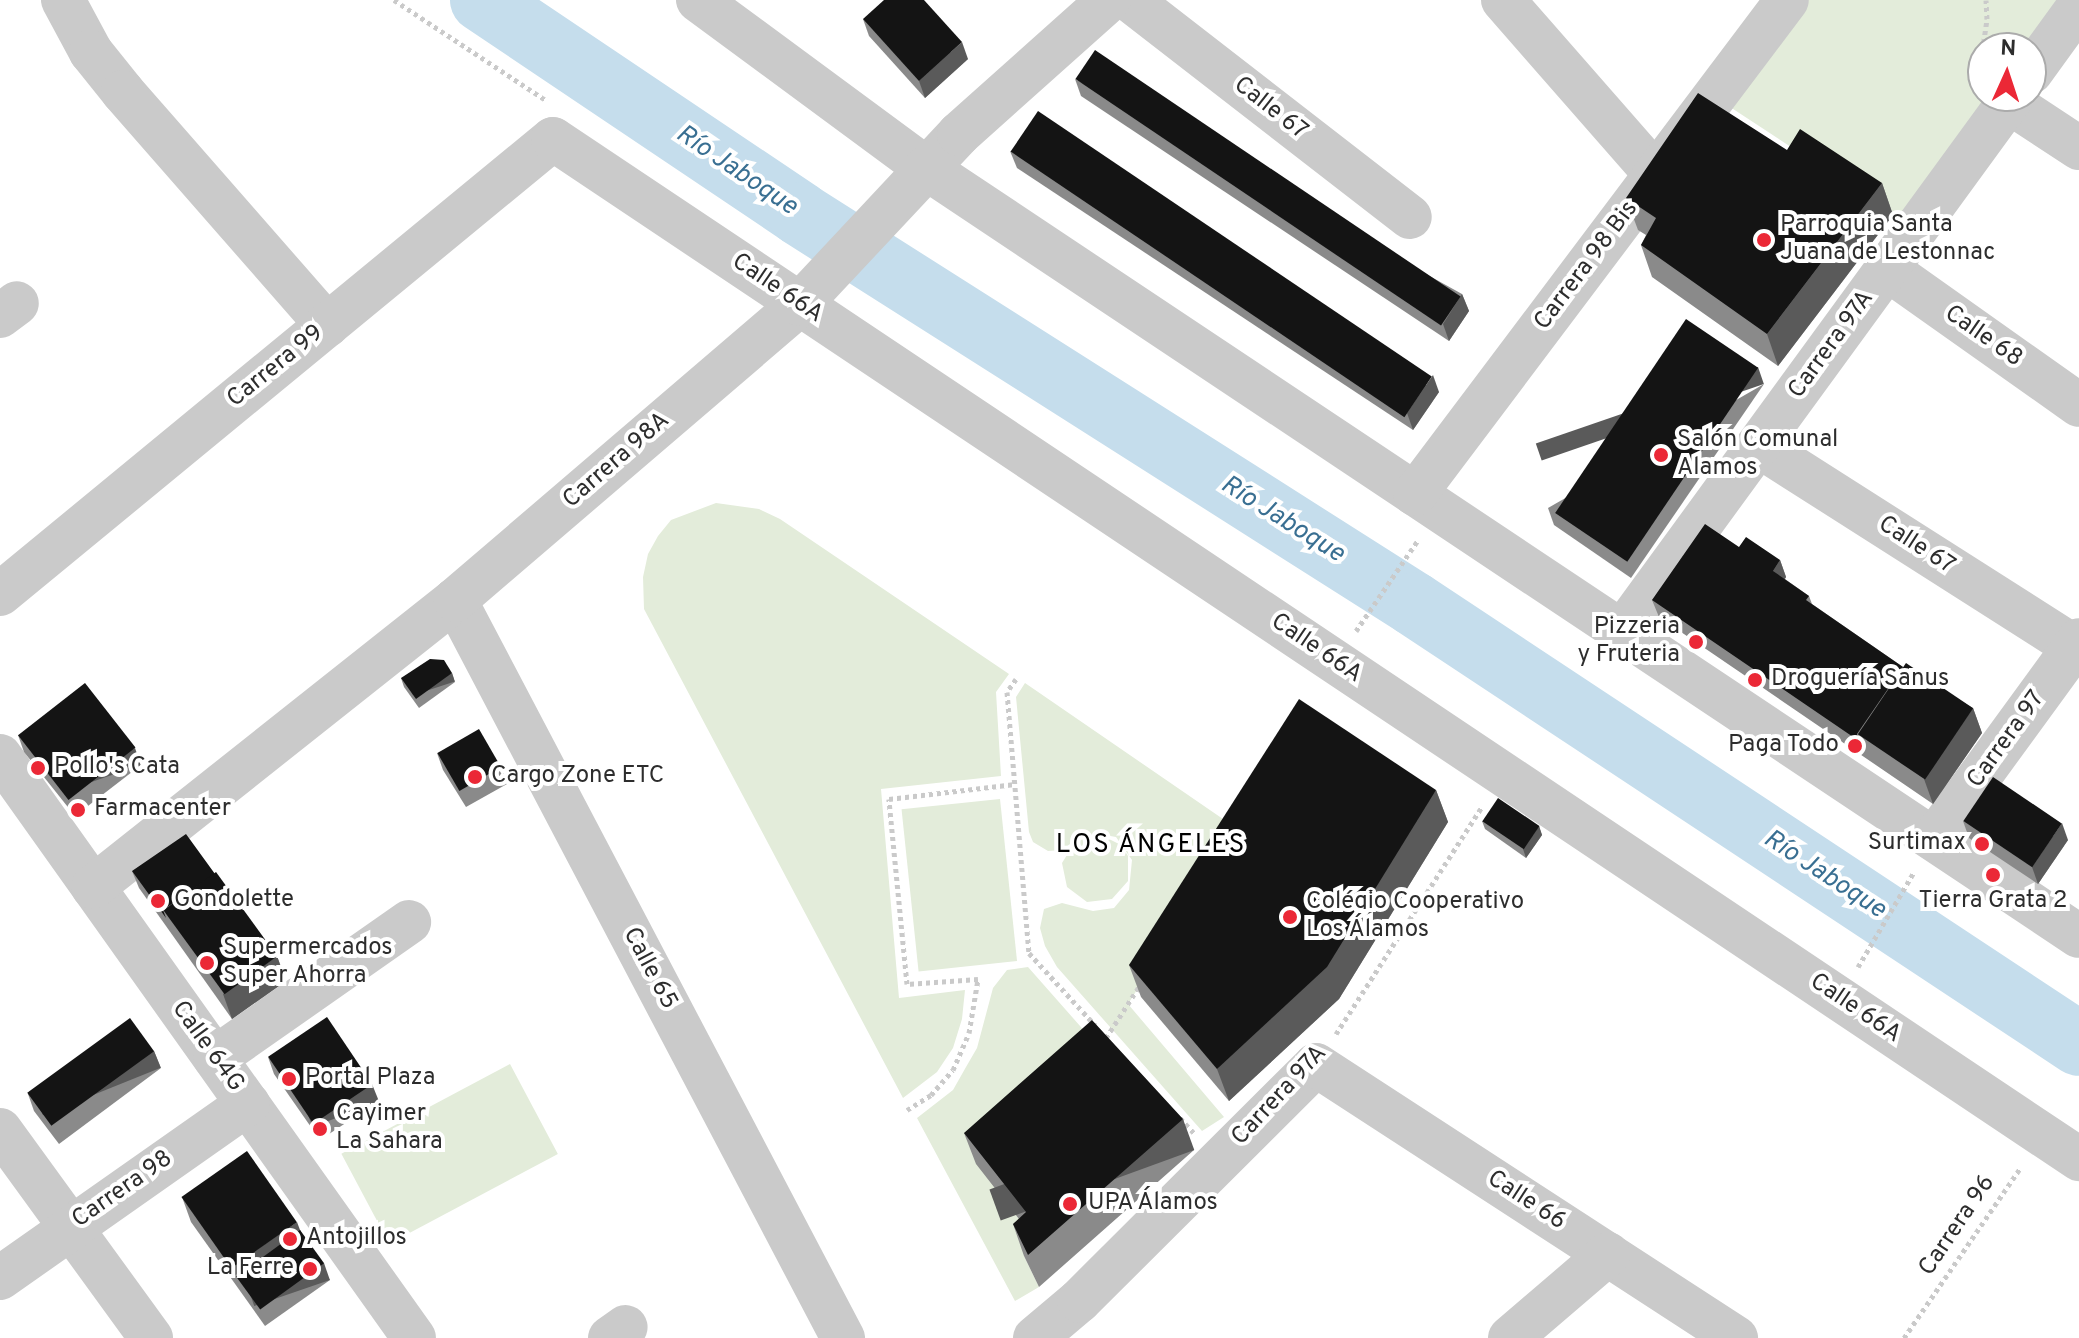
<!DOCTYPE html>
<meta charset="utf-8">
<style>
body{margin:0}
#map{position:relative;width:2079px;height:1338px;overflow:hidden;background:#fff;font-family:Overpass,sans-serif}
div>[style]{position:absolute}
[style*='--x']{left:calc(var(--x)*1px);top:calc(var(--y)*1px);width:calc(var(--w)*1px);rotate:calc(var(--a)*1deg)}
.green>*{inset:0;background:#e3ecda;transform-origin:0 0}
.river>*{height:64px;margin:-32px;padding:0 32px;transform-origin:32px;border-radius:32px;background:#c5ddec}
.path>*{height:5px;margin-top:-2.5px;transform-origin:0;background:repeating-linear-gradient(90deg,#cacaca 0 4px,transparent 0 8px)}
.minor>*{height:44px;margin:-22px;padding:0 22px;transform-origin:22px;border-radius:22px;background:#cacaca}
.wall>*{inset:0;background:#8a8a8a}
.shaded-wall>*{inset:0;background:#5a5a5a;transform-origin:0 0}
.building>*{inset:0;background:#141414;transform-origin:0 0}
.dots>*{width:22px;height:22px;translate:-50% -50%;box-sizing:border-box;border:4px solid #fff;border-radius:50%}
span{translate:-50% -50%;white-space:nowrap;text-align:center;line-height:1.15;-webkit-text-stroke:8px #fff;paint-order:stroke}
.street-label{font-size:24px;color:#2d2d2d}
.poi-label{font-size:24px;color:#2d2d2d}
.left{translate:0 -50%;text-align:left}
.right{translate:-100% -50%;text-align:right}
.water-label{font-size:26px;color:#396f92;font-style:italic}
.neighbourhood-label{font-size:26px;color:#000;letter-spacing:2px}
.north{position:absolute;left:1967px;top:32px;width:80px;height:80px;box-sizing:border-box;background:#fff;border:2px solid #ababab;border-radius:50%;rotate:3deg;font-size:22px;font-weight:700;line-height:32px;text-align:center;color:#2d2d2d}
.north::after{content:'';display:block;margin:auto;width:28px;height:36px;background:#eb2836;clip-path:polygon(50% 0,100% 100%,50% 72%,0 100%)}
</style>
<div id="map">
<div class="green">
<i style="clip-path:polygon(1807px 0,2067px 0,2031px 48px,1983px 48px,1983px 96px,1996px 96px,1904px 221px,1727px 105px)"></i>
<i style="clip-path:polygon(716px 503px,759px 509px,780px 519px,1009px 674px,996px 692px,1001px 776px,881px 789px,899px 998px,965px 990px,962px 1019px,953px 1048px,937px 1072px,903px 1098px,644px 609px,643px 577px,648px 554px,658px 536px,671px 520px)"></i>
<i style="clip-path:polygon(1025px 683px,1239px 830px,1128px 1004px,1224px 1117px,1202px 1131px,1057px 967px,1045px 946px,1040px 928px,1044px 909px,1062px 903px,1093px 911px,1114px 908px,1129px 890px,1132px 860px,1116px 837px,1099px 834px,1121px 845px,1128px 856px,1128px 881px,1112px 899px,1087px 902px,1067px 887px,1062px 863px,1075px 842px,1097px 834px,1078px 838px,1062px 850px,1048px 851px,1033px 842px,1029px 832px,1016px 697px)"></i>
<i style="left:1000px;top:799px;width:163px;height:99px;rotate:84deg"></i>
<i style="clip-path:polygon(1028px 967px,1103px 1052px,1038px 1243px,1024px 1256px,1039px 1287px,1015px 1301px,917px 1118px,953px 1090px,966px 1067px,977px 1048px,993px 988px,1007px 970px)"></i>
<i style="left:510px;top:1064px;width:102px;height:191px;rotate:62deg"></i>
</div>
<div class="river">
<i style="--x:482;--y:0;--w:383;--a:33.9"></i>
<i style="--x:800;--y:214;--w:727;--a:32.42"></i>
<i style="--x:1414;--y:604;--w:797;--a:33.49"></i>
</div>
<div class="path">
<i style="--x:394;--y:0;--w:183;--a:33.4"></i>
<i style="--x:1979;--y:74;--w:56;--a:-81.7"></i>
<i style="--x:1987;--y:19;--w:19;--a:-93"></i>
<i style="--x:1356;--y:631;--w:110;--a:-55.7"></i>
<i style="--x:1016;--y:679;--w:16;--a:125"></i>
<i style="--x:1007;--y:692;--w:262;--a:85.2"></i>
<i style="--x:1029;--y:953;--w:98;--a:47.5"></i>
<i style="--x:1858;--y:967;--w:110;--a:-59.5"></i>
<i style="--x:1336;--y:1034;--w:270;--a:-57.3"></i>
<i style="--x:1106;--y:1038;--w:63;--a:-57.3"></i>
<i style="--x:907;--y:1110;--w:28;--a:-32"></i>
<i style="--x:931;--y:1095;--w:33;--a:-49"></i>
<i style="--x:953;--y:1070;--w:40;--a:-66.6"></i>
<i style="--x:969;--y:1033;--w:55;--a:-80.5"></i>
<i style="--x:978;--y:979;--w:71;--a:176"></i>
<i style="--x:907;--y:984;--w:186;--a:-95.6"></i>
<i style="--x:889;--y:799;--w:127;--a:-6.8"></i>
<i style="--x:1180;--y:1118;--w:22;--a:47"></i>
<i style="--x:1904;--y:1338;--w:207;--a:-55.6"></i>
</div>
<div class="minor">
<i style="--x:63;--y:0;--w:59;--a:61.7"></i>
<i style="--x:91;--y:52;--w:51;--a:51.3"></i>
<i style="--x:123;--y:92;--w:310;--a:48.8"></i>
<i style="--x:698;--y:0;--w:283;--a:36.4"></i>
<i style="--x:926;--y:168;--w:1385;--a:33.67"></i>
<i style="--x:1130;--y:0;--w:354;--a:37.8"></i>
<i style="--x:1503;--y:0;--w:232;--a:48.8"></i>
<i style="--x:2031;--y:72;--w:82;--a:-54"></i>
<i style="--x:2009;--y:102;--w:84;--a:33.3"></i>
<i style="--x:1887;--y:269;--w:235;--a:35.3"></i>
<i style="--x:0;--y:316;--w:21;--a:-37"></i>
<i style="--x:1759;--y:446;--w:374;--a:32.5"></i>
<i style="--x:1415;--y:494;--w:618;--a:-53.02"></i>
<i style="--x:0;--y:594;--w:716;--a:-39.45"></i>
<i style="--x:553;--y:139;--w:1836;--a:33.76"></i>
<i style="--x:455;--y:600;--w:834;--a:62.27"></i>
<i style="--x:1622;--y:632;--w:663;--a:-53.89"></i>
<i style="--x:0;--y:756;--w:714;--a:54.57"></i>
<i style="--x:1934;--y:839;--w:246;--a:-53.9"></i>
<i style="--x:93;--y:887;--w:462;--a:-38.4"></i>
<i style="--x:455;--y:600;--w:455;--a:-40.6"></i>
<i style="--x:800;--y:304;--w:233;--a:-46.9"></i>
<i style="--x:959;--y:134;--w:201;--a:-41.8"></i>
<i style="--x:215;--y:1058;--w:237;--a:-35"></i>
<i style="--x:0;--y:1130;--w:257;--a:54"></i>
<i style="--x:0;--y:1278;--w:303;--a:-35.1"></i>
<i style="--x:610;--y:1338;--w:19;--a:-35"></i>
<i style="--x:1035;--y:1338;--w:57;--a:-40.1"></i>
<i style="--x:1079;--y:1301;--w:334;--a:-44.9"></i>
<i style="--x:1316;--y:1065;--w:501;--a:33.02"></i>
<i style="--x:1510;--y:1338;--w:129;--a:-40.6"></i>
</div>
<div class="wall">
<i style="clip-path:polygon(863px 19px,968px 59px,925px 98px,869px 36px)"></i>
<i style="clip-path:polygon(1075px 79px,1462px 294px,1469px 311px,1449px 341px,1081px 96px)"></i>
<i style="clip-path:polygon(1787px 150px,1882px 183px,1893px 215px,1778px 366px,1652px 277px,1641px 245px,1646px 235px,1638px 230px,1626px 198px)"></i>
<i style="clip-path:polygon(1010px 151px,1439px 392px,1413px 430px,1017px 168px)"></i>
<i style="clip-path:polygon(1764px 384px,1631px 578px,1554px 525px,1548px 508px)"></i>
<i style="clip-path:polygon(1739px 547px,1780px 560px,1786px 577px,1785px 579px,1809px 596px,1812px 604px,1903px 667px,1973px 708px,1982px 733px,1933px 804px,1659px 617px,1652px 600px)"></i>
<i style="clip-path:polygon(452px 673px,455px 682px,419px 708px,404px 687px,401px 678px)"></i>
<i style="clip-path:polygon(18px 735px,141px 765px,75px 816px,24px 752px)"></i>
<i style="clip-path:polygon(437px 753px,501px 767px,507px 784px,466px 807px,443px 770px)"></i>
<i style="clip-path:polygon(1436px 790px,1448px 822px,1339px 999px,1229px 1101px,1141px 997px,1129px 965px)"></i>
<i style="clip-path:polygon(1482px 821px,1539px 826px,1542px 835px,1526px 858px,1485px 829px)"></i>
<i style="clip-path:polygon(1963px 821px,2068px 840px,2038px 884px,1969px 838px)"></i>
<i style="clip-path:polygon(132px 871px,215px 874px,277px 956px,286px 981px,232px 1019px,139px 888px)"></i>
<i style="clip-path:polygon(154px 1051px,161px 1068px,59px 1144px,34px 1111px,28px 1094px)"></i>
<i style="clip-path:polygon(268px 1057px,379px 1101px,320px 1140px,274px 1074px)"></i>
<i style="clip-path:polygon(964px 1133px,1194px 1150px,1039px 1287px,1024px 1256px,1013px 1224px,1019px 1219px,976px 1164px)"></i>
<i style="clip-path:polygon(182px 1197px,300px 1230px,330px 1280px,265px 1326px,191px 1222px)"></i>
</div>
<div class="shaded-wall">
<i style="clip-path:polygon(962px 42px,968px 59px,925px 98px,919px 81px)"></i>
<i style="clip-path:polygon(1882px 183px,1893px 215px,1778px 366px,1767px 334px)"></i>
<i style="clip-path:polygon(1462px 294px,1469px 311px,1449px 341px,1443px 324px)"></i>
<i style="left:1758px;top:367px;width:18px;height:235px;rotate:71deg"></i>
<i style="clip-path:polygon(1433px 375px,1439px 392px,1413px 430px,1407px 413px)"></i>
<i style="clip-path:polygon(1780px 560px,1786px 577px,1779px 587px,1773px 571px)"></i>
<i style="left:452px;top:673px;width:9px;height:44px;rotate:72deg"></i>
<i style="clip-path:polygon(1973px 708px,1982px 733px,1933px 804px,1924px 779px)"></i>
<i style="left:135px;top:748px;width:18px;height:83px;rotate:71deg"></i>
<i style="clip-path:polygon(1436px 790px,1448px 822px,1339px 999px,1229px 1101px,1217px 1069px)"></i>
<i style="clip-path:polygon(2062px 823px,2068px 840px,2038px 884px,2032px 867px)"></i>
<i style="clip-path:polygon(1539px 826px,1542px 835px,1526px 858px,1523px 849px)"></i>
<i style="clip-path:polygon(277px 956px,286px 981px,232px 1019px,223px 994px)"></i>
<i style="left:154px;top:1051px;width:18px;height:127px;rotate:68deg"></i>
<i style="left:372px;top:1084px;width:18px;height:71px;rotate:68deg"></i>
<i style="left:1183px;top:1119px;width:33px;height:206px;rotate:70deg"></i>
<i style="clip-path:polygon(297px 1222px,306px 1246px,235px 1275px,232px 1267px)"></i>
<i style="left:324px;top:1263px;width:18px;height:80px;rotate:71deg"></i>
</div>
<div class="building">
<i style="clip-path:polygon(884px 0,924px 0,962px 42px,919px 81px,863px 19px)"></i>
<i style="left:1095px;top:50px;width:441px;height:35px;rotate:34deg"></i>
<i style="clip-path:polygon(1698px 93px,1787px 150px,1800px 129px,1882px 183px,1767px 334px,1641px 245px,1656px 218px,1626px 198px)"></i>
<i style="left:1038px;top:111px;width:475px;height:49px;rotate:34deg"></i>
<i style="left:1686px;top:319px;width:87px;height:234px;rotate:34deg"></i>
<i style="clip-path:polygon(1705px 524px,1739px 547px,1746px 537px,1780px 560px,1773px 571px,1809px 596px,1806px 600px,1903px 667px,1857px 734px,1859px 741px,1652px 600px)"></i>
<i style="clip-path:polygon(430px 659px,444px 660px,452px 673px,416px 699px,401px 678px)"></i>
<i style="left:1906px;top:663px;width:81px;height:86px;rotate:34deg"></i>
<i style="left:85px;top:683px;width:82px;height:85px;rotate:52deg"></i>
<i style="clip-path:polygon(1299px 699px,1436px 790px,1327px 967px,1217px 1069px,1129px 965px)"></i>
<i style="left:479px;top:729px;width:44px;height:48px;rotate:60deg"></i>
<i style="left:1993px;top:777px;width:83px;height:53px;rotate:34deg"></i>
<i style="left:1498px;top:798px;width:50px;height:28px;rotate:34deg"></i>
<i style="clip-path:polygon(186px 834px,215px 874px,163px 910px,166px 918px,132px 871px)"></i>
<i style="left:216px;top:872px;width:104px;height:65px;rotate:54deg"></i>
<i style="left:327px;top:1017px;width:81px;height:71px;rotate:56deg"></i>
<i style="left:130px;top:1018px;width:41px;height:127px;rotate:54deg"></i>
<i style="clip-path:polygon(1092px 1020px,1183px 1119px,1028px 1255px,1013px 1224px,1026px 1212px,964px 1133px)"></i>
<i style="left:247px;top:1151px;width:87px;height:80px;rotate:55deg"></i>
<i style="left:300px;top:1230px;width:41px;height:79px;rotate:54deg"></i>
</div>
<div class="dots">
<i style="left:1764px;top:240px;background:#eb2836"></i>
<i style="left:1661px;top:455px;background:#eb2836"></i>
<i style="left:1696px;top:642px;background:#eb2836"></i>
<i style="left:1755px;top:680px;background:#eb2836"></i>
<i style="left:1855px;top:746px;background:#eb2836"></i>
<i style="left:38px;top:768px;background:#eb2836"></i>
<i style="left:475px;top:777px;background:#eb2836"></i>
<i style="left:78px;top:810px;background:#eb2836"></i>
<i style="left:1982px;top:844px;background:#eb2836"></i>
<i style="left:1993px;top:875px;background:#eb2836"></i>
<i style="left:158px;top:901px;background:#eb2836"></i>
<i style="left:1290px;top:917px;background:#eb2836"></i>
<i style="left:207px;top:963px;background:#eb2836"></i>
<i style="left:289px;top:1079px;background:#eb2836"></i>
<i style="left:320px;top:1129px;background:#eb2836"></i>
<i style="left:1070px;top:1204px;background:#eb2836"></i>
<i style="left:290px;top:1239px;background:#eb2836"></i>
<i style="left:310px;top:1269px;background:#eb2836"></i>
</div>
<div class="street-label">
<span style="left:1270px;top:109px;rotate:38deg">Calle 67</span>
<span style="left:1587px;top:266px;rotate:-53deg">Carrera 98 Bis</span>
<span style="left:777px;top:289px;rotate:34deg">Calle 66A</span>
<span style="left:1983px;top:337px;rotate:35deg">Calle 68</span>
<span style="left:1832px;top:345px;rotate:-54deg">Carrera 97A</span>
<span style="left:276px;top:367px;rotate:-39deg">Carrera 99</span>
<span style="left:617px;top:461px;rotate:-41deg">Carrera 98A</span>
<span style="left:1916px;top:546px;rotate:33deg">Calle 67</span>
<span style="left:1316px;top:649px;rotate:34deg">Calle 66A</span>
<span style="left:2007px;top:740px;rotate:-54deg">Carrera 97</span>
<span style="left:649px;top:969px;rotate:62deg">Calle 65</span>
<span style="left:1855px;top:1009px;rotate:34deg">Calle 66A</span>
<span style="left:207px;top:1047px;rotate:54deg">Calle 64G</span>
<span style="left:1280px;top:1096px;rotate:-47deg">Carrera 97A</span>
<span style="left:123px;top:1190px;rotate:-35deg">Carrera 98</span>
<span style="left:1526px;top:1201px;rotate:33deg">Calle 66</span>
<span style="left:1958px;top:1226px;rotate:-56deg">Carrera 96</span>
</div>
<div class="poi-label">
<span class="left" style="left:1780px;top:240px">Parroquia Santa<br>Juana de Lestonnac</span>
<span class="left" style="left:1677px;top:455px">Salón Comunal<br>Alamos</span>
<span class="right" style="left:1680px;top:642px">Pizzeria<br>y Fruteria</span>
<span class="left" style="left:1771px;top:680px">Droguería Sanus</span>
<span class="right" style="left:1839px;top:746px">Paga Todo</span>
<span class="left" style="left:54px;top:768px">Pollo's Cata</span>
<span class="left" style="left:491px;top:777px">Cargo Zone ETC</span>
<span class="left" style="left:94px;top:810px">Farmacenter</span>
<span class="right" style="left:1966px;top:844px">Surtimax</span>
<span class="left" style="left:174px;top:901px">Gondolette</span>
<span style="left:1993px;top:902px">Tierra Grata 2</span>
<span class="left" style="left:1306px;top:917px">Colégio Cooperativo<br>Los Álamos</span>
<span class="left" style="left:223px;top:963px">Supermercados<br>Super Ahorra</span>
<span class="left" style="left:305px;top:1079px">Portal Plaza</span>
<span class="left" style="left:336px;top:1129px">Cayimer<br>La Sahara</span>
<span class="left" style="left:1088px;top:1204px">UPA Álamos</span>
<span class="left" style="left:306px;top:1239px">Antojillos</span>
<span class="right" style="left:294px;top:1269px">La Ferre</span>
</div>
<div class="water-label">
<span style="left:736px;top:171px;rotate:34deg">Río Jaboque</span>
<span style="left:1282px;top:520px;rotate:32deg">Río Jaboque</span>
<span style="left:1824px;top:875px;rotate:33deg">Río Jaboque</span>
</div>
<div class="neighbourhood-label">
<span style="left:1151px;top:846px">LOS ÁNGELES</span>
</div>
<div class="north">N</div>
</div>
